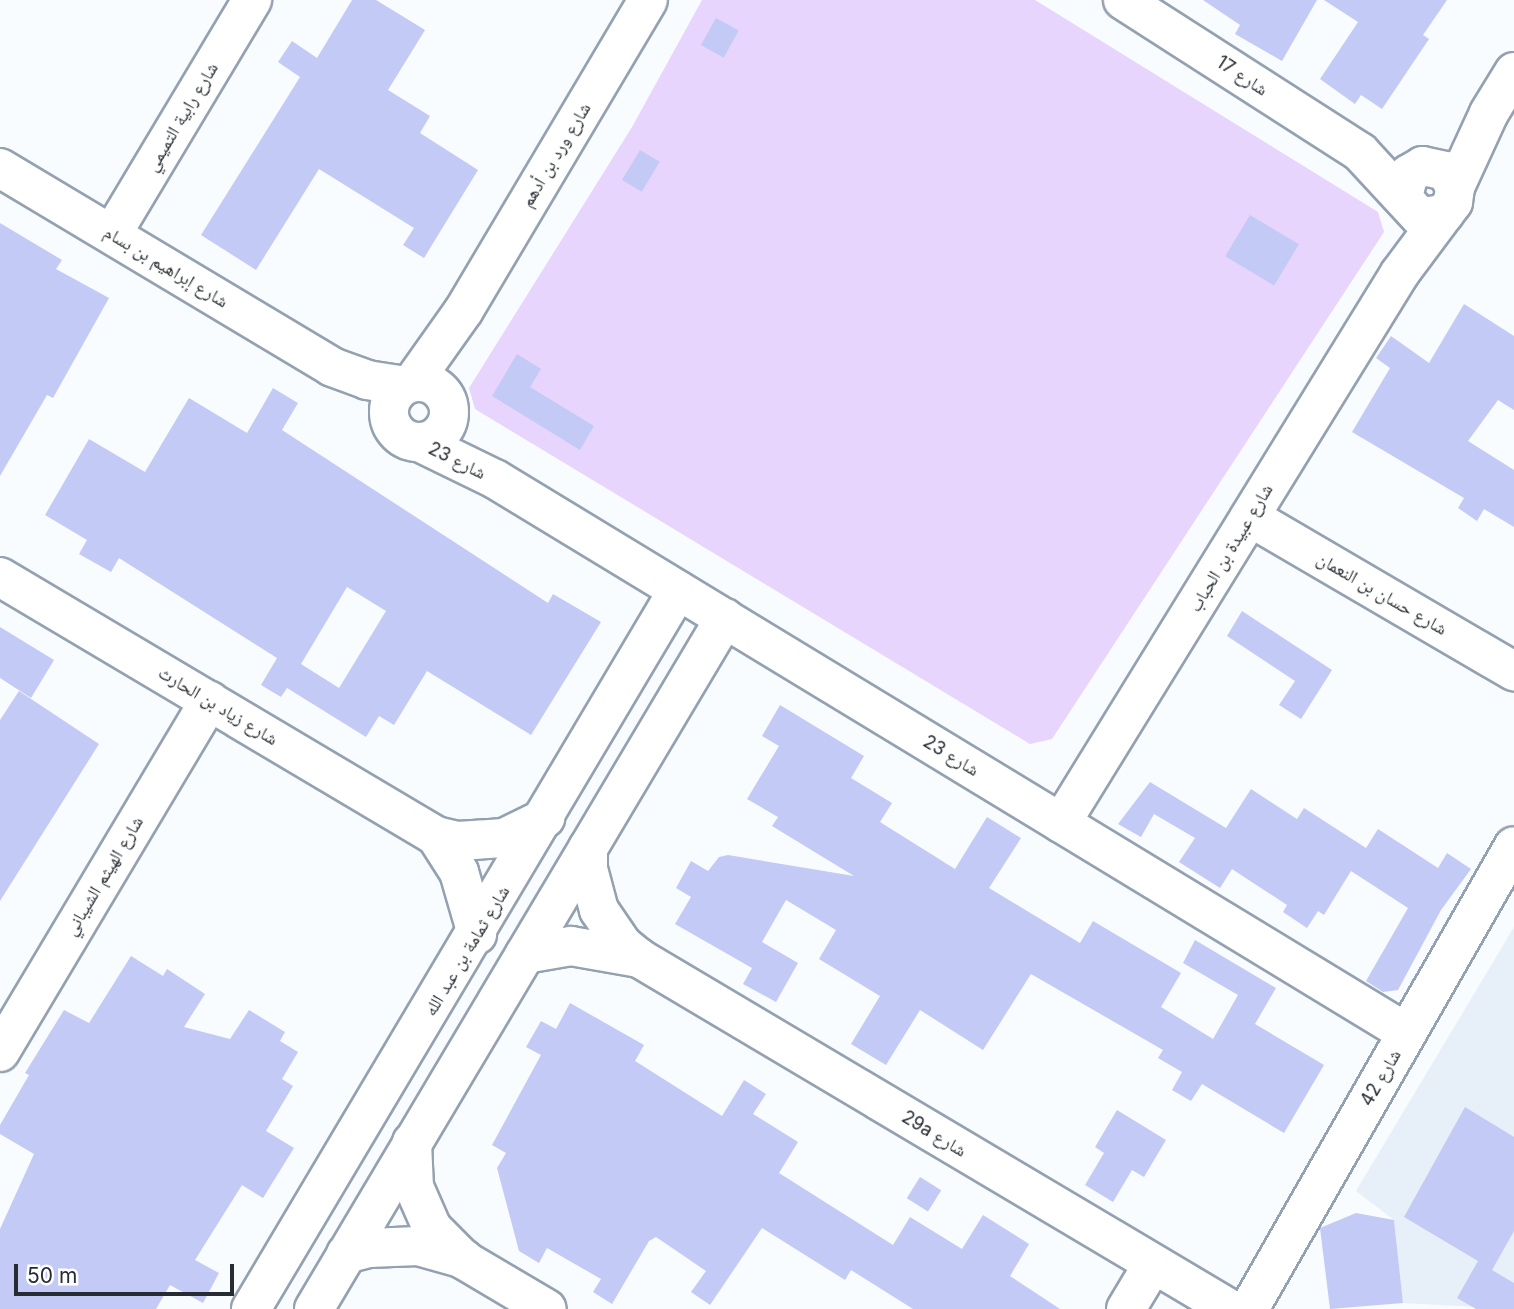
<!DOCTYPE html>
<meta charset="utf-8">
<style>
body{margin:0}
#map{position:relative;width:1514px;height:1309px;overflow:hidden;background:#f9fcff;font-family:Inter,"Noto Naskh Arabic",sans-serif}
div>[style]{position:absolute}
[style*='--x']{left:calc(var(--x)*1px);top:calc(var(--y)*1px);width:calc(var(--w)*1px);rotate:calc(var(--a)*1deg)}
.built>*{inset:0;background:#e7eff8}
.green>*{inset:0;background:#e7d5fe}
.building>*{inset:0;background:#c3caf5;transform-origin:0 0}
.roads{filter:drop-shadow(2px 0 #94a1b0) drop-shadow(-2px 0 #94a1b0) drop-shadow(0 2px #94a1b0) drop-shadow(0 -2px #94a1b0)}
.minor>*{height:38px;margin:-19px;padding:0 19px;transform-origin:19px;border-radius:19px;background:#fff}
.minor>.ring{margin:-19px;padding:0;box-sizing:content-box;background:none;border:38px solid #fff;border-radius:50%}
span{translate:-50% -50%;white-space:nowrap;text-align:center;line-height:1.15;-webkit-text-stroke:6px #fff;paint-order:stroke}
.street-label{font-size:18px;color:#262c32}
.scale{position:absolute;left:14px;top:1264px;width:220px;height:32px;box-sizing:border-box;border:4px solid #262c32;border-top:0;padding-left:9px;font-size:21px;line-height:24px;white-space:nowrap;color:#262c32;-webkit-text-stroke:5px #fff;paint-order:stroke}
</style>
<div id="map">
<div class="built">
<i style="clip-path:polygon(1514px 927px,1514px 1309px,1403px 1303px,1394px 1220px,1356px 1191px)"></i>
</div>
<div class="green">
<i style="clip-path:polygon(702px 0,1035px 0,1378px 212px,1384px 232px,1052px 739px,1030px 744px,475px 409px,469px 388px,632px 127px)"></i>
</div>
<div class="building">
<i style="clip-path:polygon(352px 0,376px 0,425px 30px,388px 90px,430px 116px,420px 133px,478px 170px,424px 258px,403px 245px,414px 228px,319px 169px,256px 270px,201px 235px,300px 77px,278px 62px,292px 41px,317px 58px)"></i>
<i style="clip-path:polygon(1203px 0,1317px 0,1282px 61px,1235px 34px,1240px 25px)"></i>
<i style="clip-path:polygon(1324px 0,1447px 0,1423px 35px,1429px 39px,1382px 109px,1361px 95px,1355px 104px,1320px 79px,1358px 22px)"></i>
<i style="left:716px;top:18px;width:26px;height:31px;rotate:29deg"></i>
<i style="left:640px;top:150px;width:23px;height:35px;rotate:31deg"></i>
<i style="left:1250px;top:215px;width:57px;height:48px;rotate:31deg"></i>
<i style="clip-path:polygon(0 223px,62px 260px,56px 269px,109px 298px,53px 398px,47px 395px,0 476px)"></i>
<i style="clip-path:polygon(1464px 304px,1514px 336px,1514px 410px,1498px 400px,1468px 441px,1514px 470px,1514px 527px,1484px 509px,1477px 521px,1458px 508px,1464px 498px,1352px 432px,1390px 368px,1376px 358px,1391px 336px,1429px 363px)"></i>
<i style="clip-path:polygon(517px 354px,541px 369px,530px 387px,594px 426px,580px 450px,492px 396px)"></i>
<i style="clip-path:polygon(evenodd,273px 388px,298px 403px,282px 430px,548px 603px,553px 594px,601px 622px,531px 735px,427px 671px,394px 725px,379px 716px,366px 737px,287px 688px,281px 697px,261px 685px,277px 658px,119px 558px,111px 572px,79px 554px,87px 540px,45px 515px,89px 439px,145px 472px,189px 398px,247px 433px,273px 388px,347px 587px,386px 611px,339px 688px,301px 664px,347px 587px)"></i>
<i style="clip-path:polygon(1242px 611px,1332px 670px,1301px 719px,1279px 705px,1295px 681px,1227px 636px)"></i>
<i style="clip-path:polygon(0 627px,54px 660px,31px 698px,0 678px)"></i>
<i style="clip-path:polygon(19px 691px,99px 744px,0 901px,0 720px)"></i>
<i style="clip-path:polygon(780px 705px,864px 756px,851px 778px,892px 803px,880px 822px,955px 869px,987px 817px,1021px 838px,989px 888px,1080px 943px,1093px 921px,1181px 973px,1161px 1007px,1213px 1039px,1238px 995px,1183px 963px,1195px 940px,1276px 988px,1255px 1024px,1324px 1065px,1284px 1133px,1202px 1084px,1191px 1101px,1172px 1090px,1182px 1072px,1158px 1058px,1163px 1050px,1031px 974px,983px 1050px,920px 1010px,886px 1065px,851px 1044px,880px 996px,819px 959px,836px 930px,786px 900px,762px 942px,798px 963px,776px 1002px,743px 984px,752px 968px,675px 924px,691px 897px,676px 888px,691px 861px,708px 871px,719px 857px,728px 855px,854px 876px,772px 826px,778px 817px,747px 799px,779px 746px,762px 736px)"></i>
<i style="clip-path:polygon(1150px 782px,1226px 828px,1251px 789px,1297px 819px,1304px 808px,1366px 848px,1378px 829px,1438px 868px,1447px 853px,1471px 869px,1441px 910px,1398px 990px,1383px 992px,1366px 981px,1408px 908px,1351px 871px,1324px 915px,1318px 911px,1307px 928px,1283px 912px,1287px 905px,1232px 869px,1220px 888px,1179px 862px,1195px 838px,1154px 814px,1141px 837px,1118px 824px)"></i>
<i style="clip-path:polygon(131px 956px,163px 976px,167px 969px,205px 994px,184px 1027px,230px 1039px,249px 1010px,285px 1032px,280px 1041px,298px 1052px,282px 1079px,293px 1086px,266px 1131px,294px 1148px,263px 1198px,242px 1185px,195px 1260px,219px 1273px,203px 1303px,170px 1285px,156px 1309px,0 1309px,0 1229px,34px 1154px,0 1134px,0 1125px,29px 1075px,25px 1073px,64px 1010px,89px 1023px)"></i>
<i style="clip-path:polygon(570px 1003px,644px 1045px,635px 1061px,722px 1116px,744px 1080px,766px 1094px,753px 1114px,798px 1142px,779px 1173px,893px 1245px,910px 1217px,962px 1249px,983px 1215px,1029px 1244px,1010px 1276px,1060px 1309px,913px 1309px,851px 1270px,845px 1280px,762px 1228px,710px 1305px,691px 1292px,706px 1271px,656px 1237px,649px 1241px,612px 1304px,593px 1292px,601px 1279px,547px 1248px,539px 1263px,519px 1251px,497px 1168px,506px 1153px,492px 1145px,541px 1055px,526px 1047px,541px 1021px,556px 1029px)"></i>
<i style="clip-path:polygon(1465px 1107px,1514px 1137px,1514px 1231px,1492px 1270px,1514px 1283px,1514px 1309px,1476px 1309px,1457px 1298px,1478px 1261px,1404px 1217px)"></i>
<i style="clip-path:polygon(1117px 1110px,1166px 1140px,1144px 1177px,1132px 1170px,1113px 1202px,1085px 1185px,1104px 1153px,1095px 1147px)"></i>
<i style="left:920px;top:1177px;width:25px;height:25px;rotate:32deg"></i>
<i style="clip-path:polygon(1356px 1213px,1394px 1220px,1403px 1303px,1330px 1309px,1320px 1228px)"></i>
</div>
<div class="roads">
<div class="minor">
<i style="--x:1123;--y:0;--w:282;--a:32.7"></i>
<i style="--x:1360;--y:152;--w:88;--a:47.3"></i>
<i style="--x:1420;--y:217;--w:24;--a:-7"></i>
<i style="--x:1444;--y:214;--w:15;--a:-53"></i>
<i style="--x:1453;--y:202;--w:15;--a:-82"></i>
<i style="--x:1455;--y:187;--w:18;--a:-119"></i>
<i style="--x:1446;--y:171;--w:24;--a:-168"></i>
<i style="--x:1423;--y:166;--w:16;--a:150"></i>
<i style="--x:1409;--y:174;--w:24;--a:105"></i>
<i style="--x:0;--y:168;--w:387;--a:30.9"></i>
<i style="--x:332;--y:367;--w:37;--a:20"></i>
<i style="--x:367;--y:380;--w:36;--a:9"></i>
<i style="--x:1455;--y:187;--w:81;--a:-65.3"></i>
<i style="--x:1489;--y:113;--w:48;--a:-58.6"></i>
<i style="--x:112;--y:234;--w:273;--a:-59.1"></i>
<i class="ring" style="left:389px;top:382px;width:22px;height:22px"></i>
<i style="--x:413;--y:382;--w:88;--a:-54.7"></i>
<i style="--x:464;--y:310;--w:360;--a:-59.3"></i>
<i style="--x:419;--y:442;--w:85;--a:26"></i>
<i style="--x:495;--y:479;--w:1067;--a:31.28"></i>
<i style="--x:1250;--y:517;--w:306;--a:30.3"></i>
<i style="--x:0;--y:577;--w:507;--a:30.71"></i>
<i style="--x:436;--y:836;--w:23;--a:13"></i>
<i style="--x:458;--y:841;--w:46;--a:-3.7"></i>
<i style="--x:504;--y:838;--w:46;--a:-26"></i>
<i style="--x:1061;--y:823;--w:646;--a:-58.35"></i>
<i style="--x:1400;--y:273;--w:74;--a:-53.3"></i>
<i style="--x:436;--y:836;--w:43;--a:57.4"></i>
<i style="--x:459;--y:872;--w:65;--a:73.8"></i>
<i style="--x:588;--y:848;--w:21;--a:90"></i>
<i style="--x:588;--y:869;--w:42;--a:75"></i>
<i style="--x:599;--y:910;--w:42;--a:55.6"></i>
<i style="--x:623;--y:945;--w:21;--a:39"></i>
<i style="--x:639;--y:958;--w:687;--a:30.71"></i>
<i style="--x:525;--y:954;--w:47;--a:-9.9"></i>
<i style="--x:571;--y:946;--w:69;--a:10"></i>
<i style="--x:0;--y:1052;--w:409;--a:-59.2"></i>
<i style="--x:412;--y:1142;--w:45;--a:87.5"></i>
<i style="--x:414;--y:1187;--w:45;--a:66.3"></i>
<i style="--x:432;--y:1228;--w:45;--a:45"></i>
<i style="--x:464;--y:1260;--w:96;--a:30.6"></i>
<i style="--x:346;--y:1254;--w:24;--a:-15"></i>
<i style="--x:369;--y:1248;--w:49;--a:-2.3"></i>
<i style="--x:418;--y:1246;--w:48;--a:15.8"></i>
<i style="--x:251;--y:1309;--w:836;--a:-59.29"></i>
<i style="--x:314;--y:1309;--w:804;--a:-59.26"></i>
<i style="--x:1126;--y:1309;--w:52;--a:-59"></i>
<i style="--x:1249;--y:1309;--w:533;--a:-60.22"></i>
</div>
</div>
<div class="street-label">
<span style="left:1242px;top:76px;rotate:33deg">شارع 17</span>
<span style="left:182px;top:117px;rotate:-59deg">شارع رابية التميمي</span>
<span style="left:556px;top:155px;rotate:-59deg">شارع ورد بن أدهم</span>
<span style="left:166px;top:267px;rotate:31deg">شارع إبراهيم بن بسام</span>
<span style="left:457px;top:461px;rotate:26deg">شارع 23</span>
<span style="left:1231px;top:548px;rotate:-59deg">شارع عبيدة بن الحباب</span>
<span style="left:1382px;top:594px;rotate:30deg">شارع حسان بن النعمان</span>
<span style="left:218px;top:706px;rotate:31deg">شارع زياد بن الحارث</span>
<span style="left:951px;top:756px;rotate:31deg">شارع 23</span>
<span style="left:104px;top:876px;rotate:-59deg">شارع الهيثم الشيباني</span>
<span style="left:467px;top:951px;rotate:-59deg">شارع ثمامة بن عبد الله</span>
<span style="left:1381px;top:1078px;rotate:-60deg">شارع 42</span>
<span style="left:934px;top:1134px;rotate:31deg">29a شارع</span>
</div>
<div class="scale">50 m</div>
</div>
